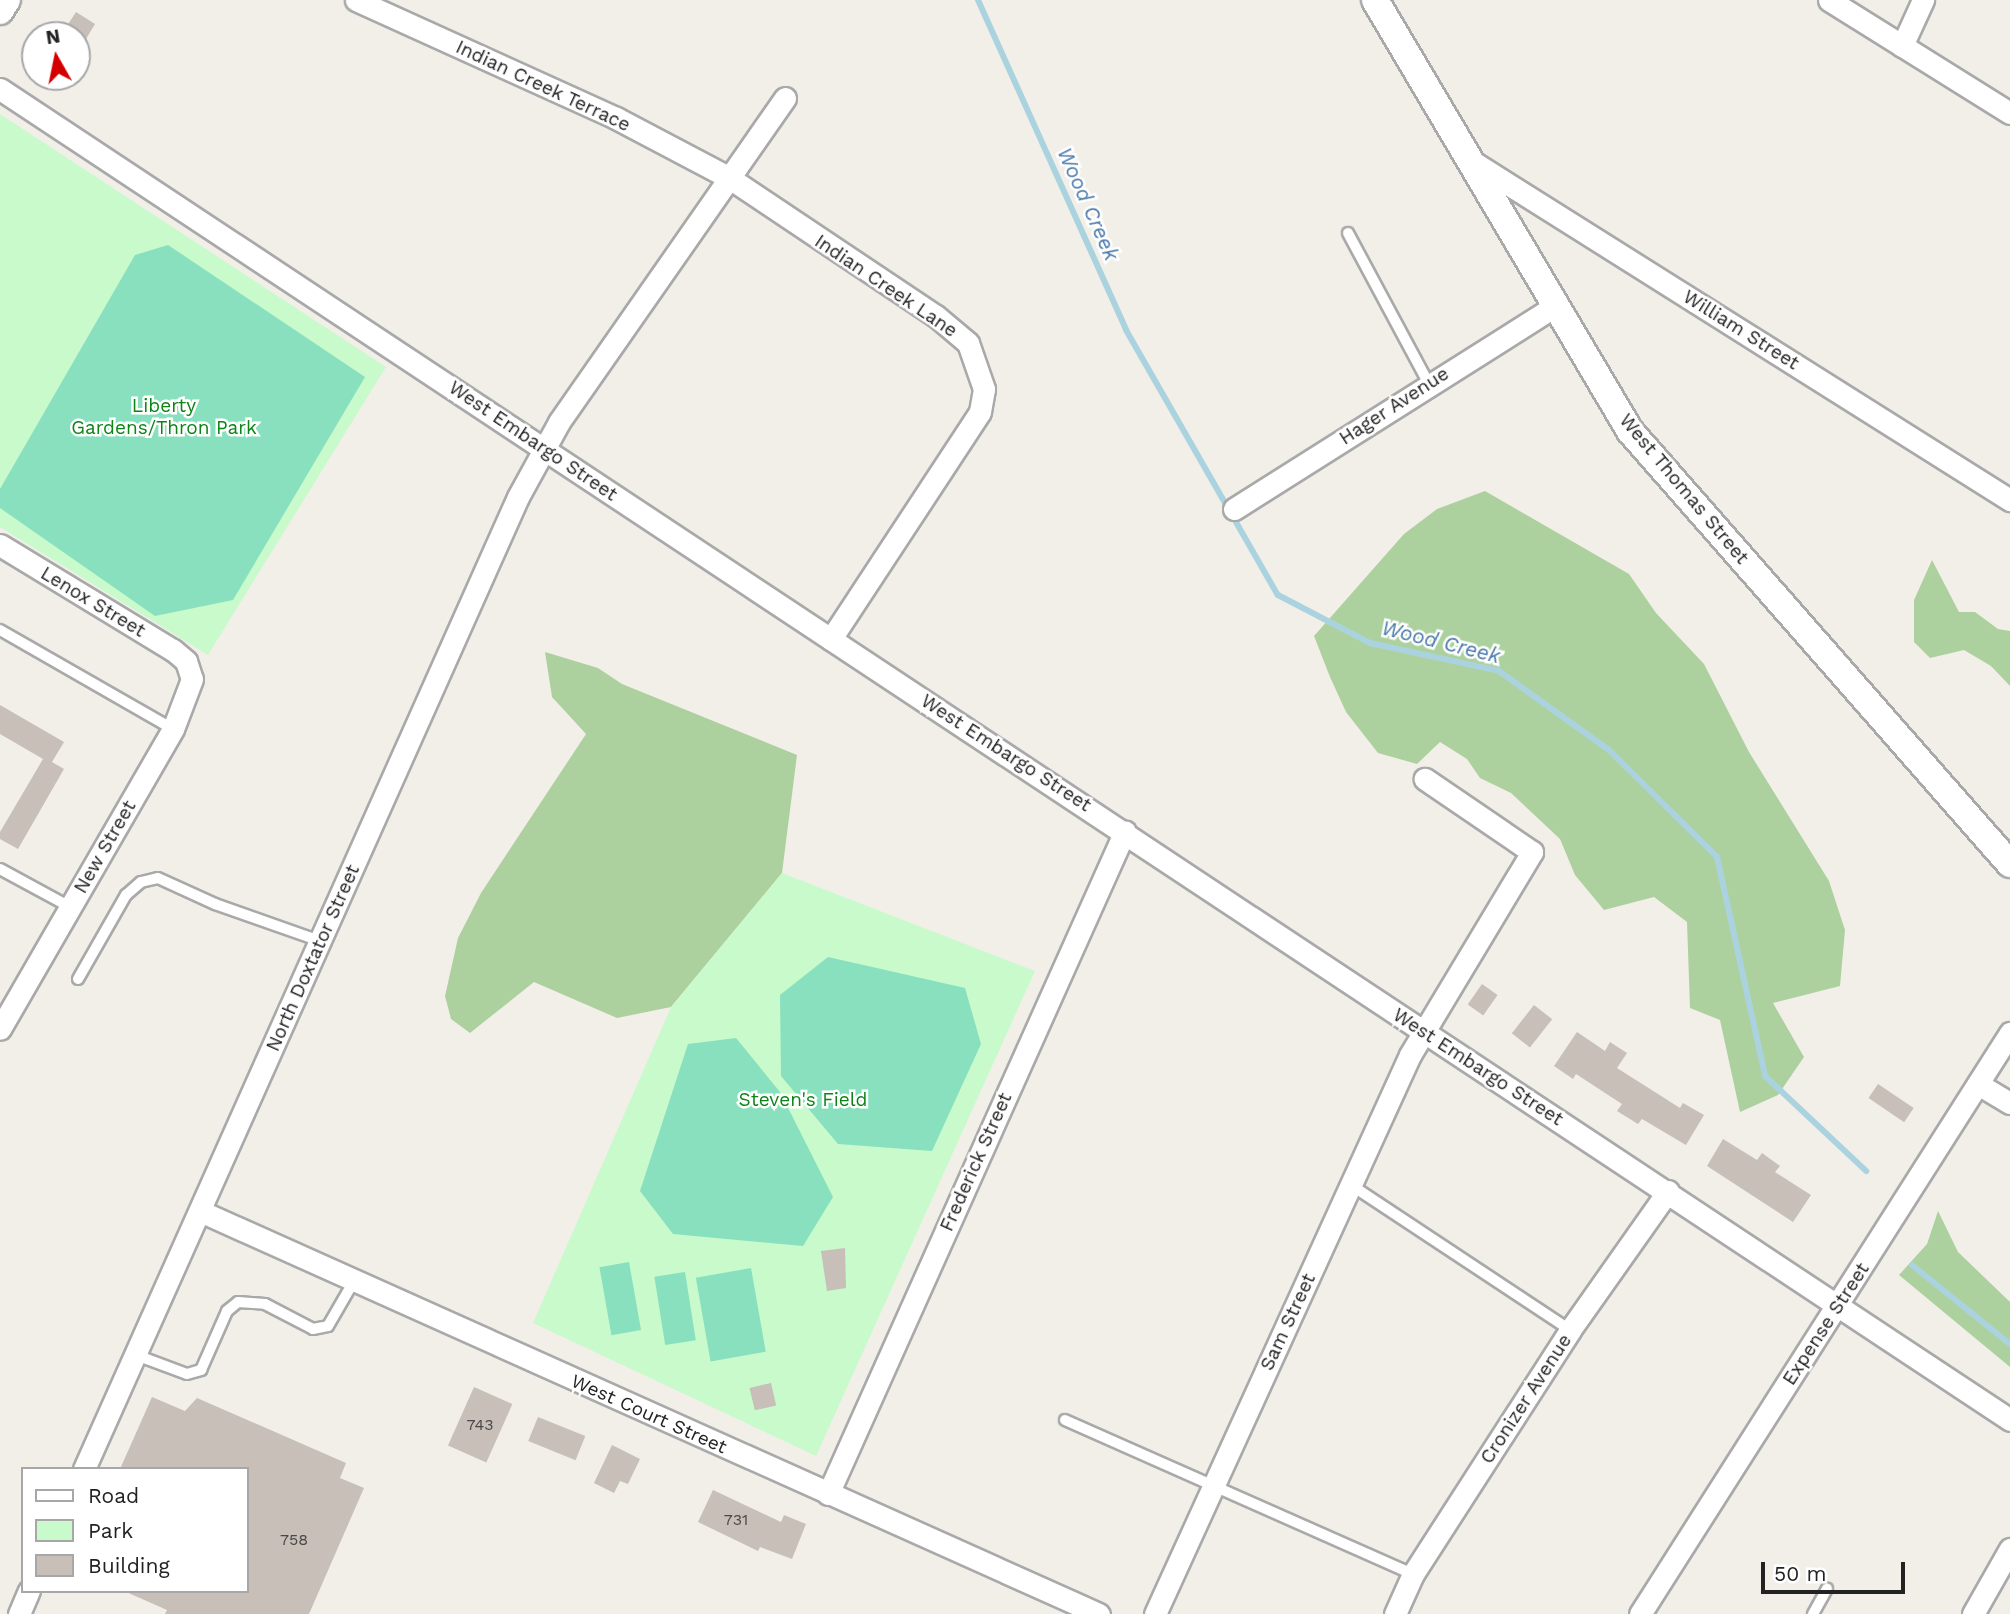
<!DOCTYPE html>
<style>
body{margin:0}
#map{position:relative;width:2010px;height:1614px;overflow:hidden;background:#f2efe9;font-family:"Work Sans",sans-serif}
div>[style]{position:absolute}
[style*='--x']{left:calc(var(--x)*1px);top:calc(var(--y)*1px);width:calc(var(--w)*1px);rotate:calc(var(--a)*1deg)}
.forest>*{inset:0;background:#add19e}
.park>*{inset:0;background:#c8facc}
.pitch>*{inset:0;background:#88e0be;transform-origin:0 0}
.stream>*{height:6px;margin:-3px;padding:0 3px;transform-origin:3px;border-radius:3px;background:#aad3df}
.building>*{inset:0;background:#c7bfb8;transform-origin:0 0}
.roads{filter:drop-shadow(2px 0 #a9a9a9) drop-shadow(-2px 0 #a9a9a9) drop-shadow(0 2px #a9a9a9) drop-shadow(0 -2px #a9a9a9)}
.service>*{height:10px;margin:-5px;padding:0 5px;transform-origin:5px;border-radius:5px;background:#fff}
.minor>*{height:21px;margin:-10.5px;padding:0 10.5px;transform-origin:10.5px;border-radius:10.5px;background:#fff}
.tertiary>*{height:26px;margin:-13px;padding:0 13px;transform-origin:13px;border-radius:13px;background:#fff}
span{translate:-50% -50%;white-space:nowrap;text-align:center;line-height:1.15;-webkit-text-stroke:5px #fff;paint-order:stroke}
.number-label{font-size:16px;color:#4b4948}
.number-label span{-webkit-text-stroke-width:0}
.street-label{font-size:19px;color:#222}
.park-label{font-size:19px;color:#0c8416}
.water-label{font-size:21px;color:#4a7aab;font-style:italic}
.legend{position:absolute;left:21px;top:1467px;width:228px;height:126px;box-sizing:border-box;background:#fff;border:2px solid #a7a7a7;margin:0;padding:9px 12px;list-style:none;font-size:21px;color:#222}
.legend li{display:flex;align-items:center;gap:14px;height:35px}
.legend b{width:35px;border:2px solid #a7a7a7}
.north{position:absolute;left:21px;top:21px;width:70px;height:70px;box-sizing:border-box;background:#fff;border:2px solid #a7a7a7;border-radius:50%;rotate:351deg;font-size:19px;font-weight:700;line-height:28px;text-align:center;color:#222}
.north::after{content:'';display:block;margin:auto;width:24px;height:32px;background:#d40000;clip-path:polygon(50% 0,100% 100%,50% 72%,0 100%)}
.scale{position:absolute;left:1761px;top:1562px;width:144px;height:32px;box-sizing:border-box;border:4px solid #222;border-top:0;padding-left:9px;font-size:21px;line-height:24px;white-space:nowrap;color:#222;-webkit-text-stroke:5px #fff;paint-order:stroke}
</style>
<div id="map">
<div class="forest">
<i style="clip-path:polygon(1485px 491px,1629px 574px,1656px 613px,1704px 664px,1749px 752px,1829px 881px,1845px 930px,1840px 986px,1773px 1003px,1804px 1057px,1778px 1095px,1740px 1112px,1720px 1020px,1690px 1008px,1687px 922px,1654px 897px,1604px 910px,1575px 875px,1560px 839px,1511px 793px,1480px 778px,1467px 759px,1440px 742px,1417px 764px,1378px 753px,1346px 712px,1330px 677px,1314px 636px,1404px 534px,1437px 509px)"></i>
<i style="clip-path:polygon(1932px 560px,1959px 612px,1975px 612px,1998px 629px,2010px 631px,2010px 686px,1991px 666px,1964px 650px,1930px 658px,1914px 642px,1914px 600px)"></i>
<i style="clip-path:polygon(545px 652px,598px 668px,622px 684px,797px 755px,782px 873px,671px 1007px,617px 1018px,534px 982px,470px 1033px,451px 1019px,445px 996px,458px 938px,481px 893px,586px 734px,552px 697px)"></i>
<i style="clip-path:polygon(1938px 1211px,1958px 1252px,2010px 1302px,2010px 1367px,1899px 1275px,1927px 1244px)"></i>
</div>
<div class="park">
<i style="clip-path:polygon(0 114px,386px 367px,208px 655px,0 527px)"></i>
<i style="clip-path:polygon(782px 873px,1035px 971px,816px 1456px,533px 1323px,671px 1007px)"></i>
</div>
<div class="pitch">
<i style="clip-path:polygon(168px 245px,365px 377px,233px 600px,155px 616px,0 508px,0 489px,135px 255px)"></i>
<i style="clip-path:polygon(828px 957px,965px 988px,981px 1044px,932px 1151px,838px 1144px,781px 1076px,780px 995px)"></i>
<i style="clip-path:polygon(736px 1038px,780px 1092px,833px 1197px,803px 1246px,673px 1234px,640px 1191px,688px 1044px)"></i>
<i style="left:629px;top:1262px;width:69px;height:30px;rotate:80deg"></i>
<i style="left:751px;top:1268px;width:85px;height:56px;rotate:80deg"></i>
<i style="left:685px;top:1272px;width:69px;height:31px;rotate:81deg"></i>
</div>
<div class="stream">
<i style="--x:978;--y:0;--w:362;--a:65.8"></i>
<i style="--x:1126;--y:330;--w:305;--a:60.2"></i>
<i style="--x:1278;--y:595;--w:104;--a:27.6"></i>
<i style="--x:1370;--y:643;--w:132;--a:12.2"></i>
<i style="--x:1499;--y:671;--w:135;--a:35.7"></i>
<i style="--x:1609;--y:750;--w:152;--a:44.7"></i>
<i style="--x:1717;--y:857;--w:224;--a:77.6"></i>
<i style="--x:1765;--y:1076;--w:139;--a:43.2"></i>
<i style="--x:1912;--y:1265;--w:126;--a:38.9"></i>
</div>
<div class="building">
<i style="clip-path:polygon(76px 12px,95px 24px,77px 54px,77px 35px,61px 35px)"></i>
<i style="clip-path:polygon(0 705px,64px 742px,52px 762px,64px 769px,18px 849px,0 839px,0 832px,43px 759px,0 734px)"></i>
<i style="left:1482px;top:984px;width:19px;height:25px;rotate:35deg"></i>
<i style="left:1534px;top:1005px;width:23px;height:36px;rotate:38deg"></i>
<i style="clip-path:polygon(1577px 1032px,1605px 1051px,1610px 1042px,1627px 1053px,1617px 1068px,1680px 1108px,1683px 1103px,1704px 1115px,1686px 1145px,1642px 1119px,1638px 1124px,1617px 1111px,1622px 1104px,1576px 1074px,1573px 1079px,1554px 1066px)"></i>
<i style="left:1878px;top:1084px;width:43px;height:17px;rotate:34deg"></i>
<i style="clip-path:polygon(1723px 1139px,1757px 1160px,1762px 1153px,1780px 1166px,1775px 1172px,1811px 1195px,1793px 1222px,1707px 1166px)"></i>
<i style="clip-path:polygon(845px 1248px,846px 1288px,827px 1291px,821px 1251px)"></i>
<i style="left:771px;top:1383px;width:23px;height:22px;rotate:77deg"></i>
<i style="left:474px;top:1387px;width:42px;height:64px;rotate:24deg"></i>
<i style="clip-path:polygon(152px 1397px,185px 1411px,197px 1398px,346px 1463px,340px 1478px,364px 1488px,309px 1614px,165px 1614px,167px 1610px,124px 1591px,247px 1591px,247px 1469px,120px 1469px)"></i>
<i style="left:538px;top:1417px;width:51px;height:26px;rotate:22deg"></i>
<i style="clip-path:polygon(612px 1445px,640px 1459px,628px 1484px,620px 1481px,614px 1493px,594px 1483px)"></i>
<i style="clip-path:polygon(713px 1490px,781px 1522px,784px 1515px,806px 1524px,792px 1559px,760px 1547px,758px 1551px,698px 1522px)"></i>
</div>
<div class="roads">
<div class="service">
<i style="--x:1348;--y:233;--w:171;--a:61.8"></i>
<i style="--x:0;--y:630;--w:199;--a:29.8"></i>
<i style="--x:0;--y:869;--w:80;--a:28.5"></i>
<i style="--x:78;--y:979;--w:97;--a:-60.3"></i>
<i style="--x:126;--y:895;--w:20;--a:-41"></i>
<i style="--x:141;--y:882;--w:17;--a:-13"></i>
<i style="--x:158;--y:878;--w:63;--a:24.5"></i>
<i style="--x:215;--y:904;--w:111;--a:19.4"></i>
<i style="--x:1351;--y:1185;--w:263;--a:33.5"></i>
<i style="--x:136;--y:1355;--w:54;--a:20.4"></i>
<i style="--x:187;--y:1374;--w:15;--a:-16"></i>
<i style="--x:201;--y:1370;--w:64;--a:-66.2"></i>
<i style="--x:227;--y:1311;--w:14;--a:-39"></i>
<i style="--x:238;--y:1302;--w:27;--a:4"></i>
<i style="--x:265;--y:1304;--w:54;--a:27.5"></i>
<i style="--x:313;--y:1329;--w:15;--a:-11"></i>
<i style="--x:328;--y:1326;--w:52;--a:-60"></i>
<i style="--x:1065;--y:1420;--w:381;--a:23.9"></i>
<i style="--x:1813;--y:1614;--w:29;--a:-61"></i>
</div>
<div class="minor">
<i style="--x:356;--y:0;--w:286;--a:24.4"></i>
<i style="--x:616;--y:118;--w:127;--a:27.8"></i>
<i style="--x:728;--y:177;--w:250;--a:33.8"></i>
<i style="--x:936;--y:316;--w:42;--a:40.2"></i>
<i style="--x:968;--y:343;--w:49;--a:70.8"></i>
<i style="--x:984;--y:389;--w:23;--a:100"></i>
<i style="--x:980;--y:412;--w:272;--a:123.3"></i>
<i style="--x:1829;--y:0;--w:213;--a:32"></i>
<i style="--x:1902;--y:46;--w:51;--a:-65.5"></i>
<i style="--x:0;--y:89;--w:2411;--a:33.51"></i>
<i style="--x:1473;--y:162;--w:635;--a:32.19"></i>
<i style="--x:1234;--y:509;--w:380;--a:-32.3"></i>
<i style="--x:0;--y:545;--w:202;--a:31.3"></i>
<i style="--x:173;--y:650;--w:17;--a:40"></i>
<i style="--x:186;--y:661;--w:19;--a:72"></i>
<i style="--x:192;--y:679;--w:53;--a:110.8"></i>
<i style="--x:173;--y:729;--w:346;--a:120"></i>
<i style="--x:1978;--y:1084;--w:37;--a:31"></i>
<i style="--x:200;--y:1211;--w:985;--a:24.15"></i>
<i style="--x:84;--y:1469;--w:1064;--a:-65.94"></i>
<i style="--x:518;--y:497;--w:85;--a:-61.3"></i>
<i style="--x:559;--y:422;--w:395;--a:-55.1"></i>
<i style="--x:828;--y:1494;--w:726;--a:-65.87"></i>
<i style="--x:19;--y:1614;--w:25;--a:-67"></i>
<i style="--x:1155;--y:1614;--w:614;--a:-65.48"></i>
<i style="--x:1410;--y:1055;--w:237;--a:-59"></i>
<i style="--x:1532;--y:852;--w:130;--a:-145.7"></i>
<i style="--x:1395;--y:1614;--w:44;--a:-65.8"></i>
<i style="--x:1413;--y:1574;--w:290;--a:-57.2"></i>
<i style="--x:1570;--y:1330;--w:170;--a:-54.8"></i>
<i style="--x:1640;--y:1614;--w:689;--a:-57.51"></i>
<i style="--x:1973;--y:1614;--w:75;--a:-60.4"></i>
</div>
<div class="tertiary">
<i style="--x:1375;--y:0;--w:501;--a:59.39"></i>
<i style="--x:1630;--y:431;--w:576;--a:48.73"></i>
<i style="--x:0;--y:11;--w:13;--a:-58"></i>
</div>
</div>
<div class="number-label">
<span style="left:480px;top:1425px">743</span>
<span style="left:736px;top:1520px">731</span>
<span style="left:294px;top:1540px">758</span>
</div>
<div class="street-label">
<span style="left:543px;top:86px;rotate:25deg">Indian Creek Terrace</span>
<span style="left:886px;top:286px;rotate:34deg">Indian Creek Lane</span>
<span style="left:1741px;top:330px;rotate:32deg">William Street</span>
<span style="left:1394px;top:406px;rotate:-33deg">Hager Avenue</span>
<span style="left:533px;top:441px;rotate:34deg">West Embargo Street</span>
<span style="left:1684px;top:489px;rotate:50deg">West Thomas Street</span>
<span style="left:93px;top:602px;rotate:31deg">Lenox Street</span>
<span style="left:1006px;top:753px;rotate:33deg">West Embargo Street</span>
<span style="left:105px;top:847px;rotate:-60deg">New Street</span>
<span style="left:313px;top:958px;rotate:-66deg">North Doxtator Street</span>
<span style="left:1478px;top:1067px;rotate:33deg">West Embargo Street</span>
<span style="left:976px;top:1162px;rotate:-66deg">Frederick Street</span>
<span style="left:1288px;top:1322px;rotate:-65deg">Sam Street</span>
<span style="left:1826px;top:1324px;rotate:-57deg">Expense Street</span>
<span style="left:1526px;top:1399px;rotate:-57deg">Cronizer Avenue</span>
<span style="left:649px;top:1414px;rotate:24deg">West Court Street</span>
</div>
<div class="park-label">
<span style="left:164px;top:417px">Liberty<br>Gardens/Thron Park</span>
<span style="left:803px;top:1100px">Steven's Field</span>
</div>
<div class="water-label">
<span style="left:1088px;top:204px;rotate:66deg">Wood Creek</span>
<span style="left:1441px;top:642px;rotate:14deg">Wood Creek</span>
</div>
<ul class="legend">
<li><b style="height:9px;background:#fff"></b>Road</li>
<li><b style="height:19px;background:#c8facc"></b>Park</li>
<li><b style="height:19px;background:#c7bfb8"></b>Building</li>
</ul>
<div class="north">N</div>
<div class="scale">50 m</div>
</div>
